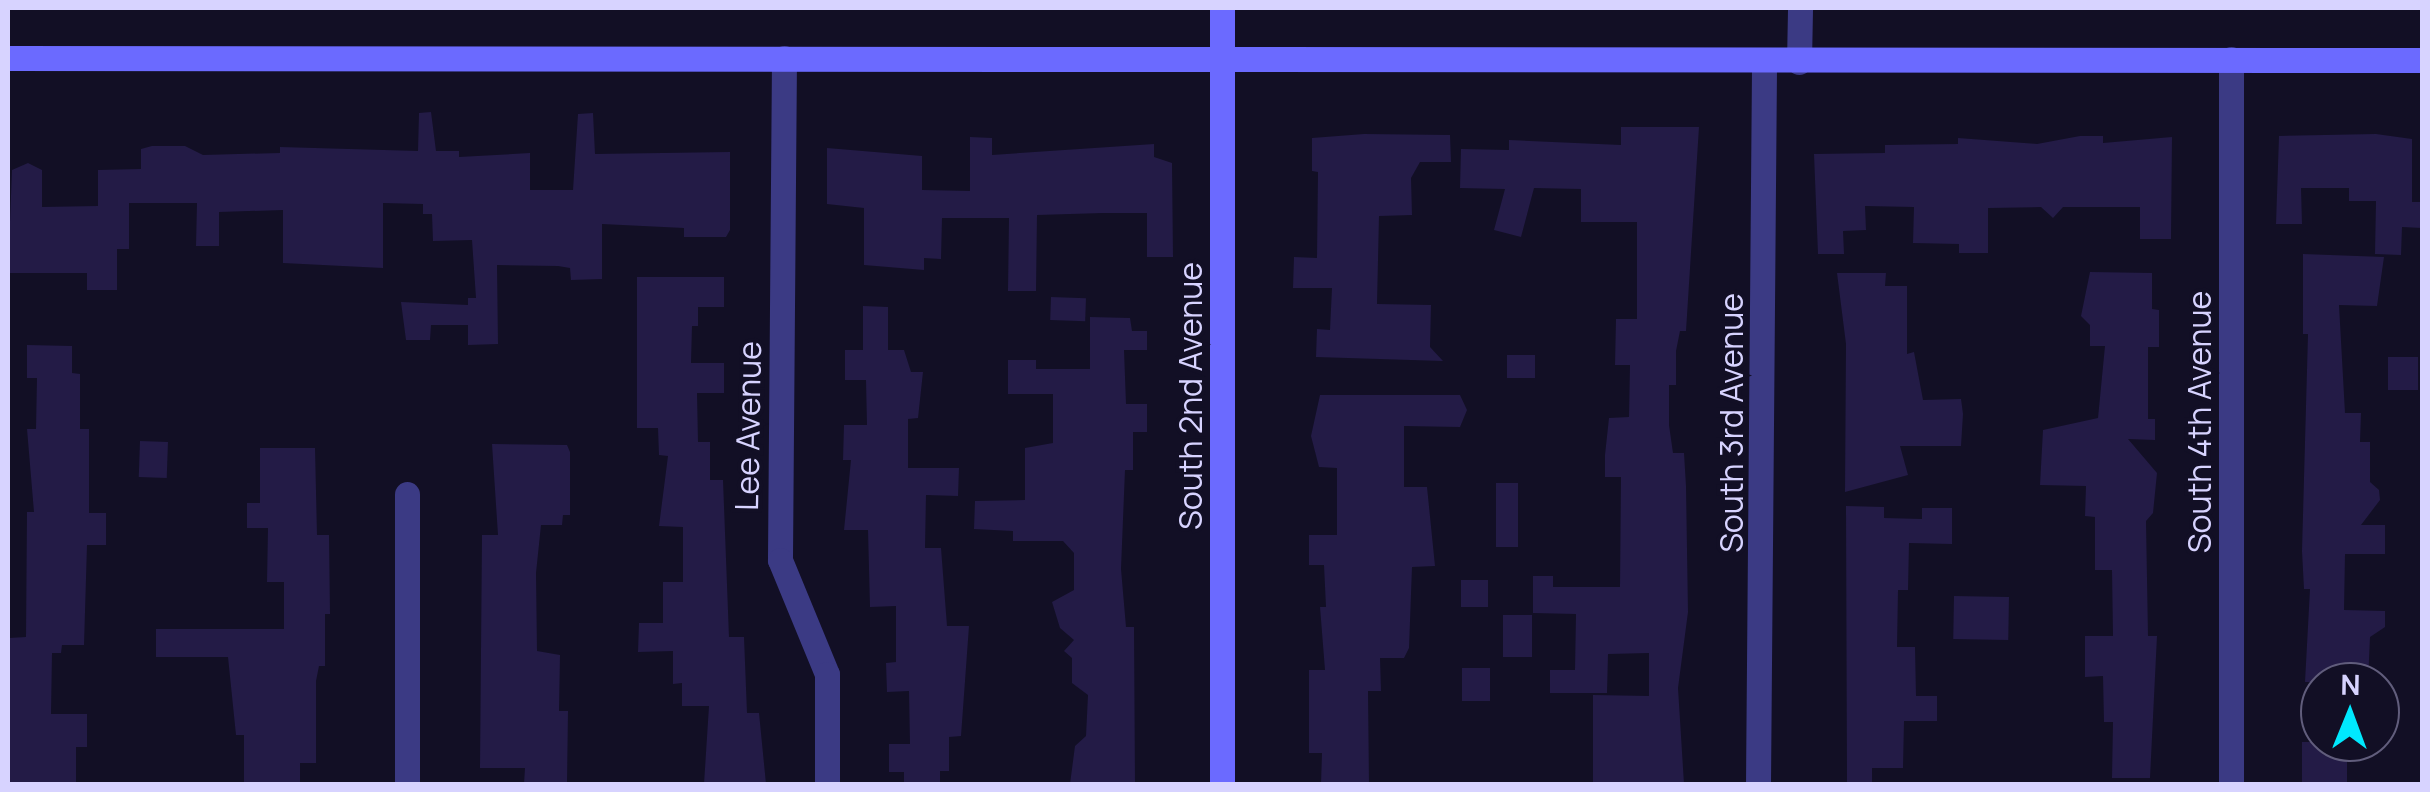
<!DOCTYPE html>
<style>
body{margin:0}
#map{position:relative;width:2430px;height:792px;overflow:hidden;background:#120f25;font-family:Manrope,sans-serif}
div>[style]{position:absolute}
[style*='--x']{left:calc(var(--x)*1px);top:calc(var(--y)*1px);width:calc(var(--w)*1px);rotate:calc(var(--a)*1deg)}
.building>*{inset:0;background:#231b46;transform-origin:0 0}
.street>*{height:25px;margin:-12.5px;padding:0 12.5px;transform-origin:12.5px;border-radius:12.5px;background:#3b3a84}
.secondary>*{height:25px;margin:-12.5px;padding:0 12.5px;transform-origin:12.5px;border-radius:12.5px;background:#6b6aff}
span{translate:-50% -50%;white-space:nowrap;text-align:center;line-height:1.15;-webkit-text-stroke:8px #120f25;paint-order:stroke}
.street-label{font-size:32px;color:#d7d3ff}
.frame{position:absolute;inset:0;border:10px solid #d7d3ff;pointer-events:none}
.north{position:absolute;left:2300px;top:662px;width:100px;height:100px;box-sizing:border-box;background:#120f25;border:2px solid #615d7c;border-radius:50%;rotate:1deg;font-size:28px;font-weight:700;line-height:40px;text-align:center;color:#d7d3ff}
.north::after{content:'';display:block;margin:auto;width:35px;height:45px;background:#00e8fe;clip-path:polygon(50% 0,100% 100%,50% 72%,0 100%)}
</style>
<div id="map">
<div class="building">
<i style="clip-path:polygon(431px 112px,436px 151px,459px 151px,459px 157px,530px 153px,530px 190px,573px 190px,578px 114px,593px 113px,595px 154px,730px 152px,730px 230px,726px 237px,684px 237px,684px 228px,602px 224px,602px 279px,571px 280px,570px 268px,558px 266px,497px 265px,498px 344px,468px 345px,468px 325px,431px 325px,430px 340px,406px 340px,401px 302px,468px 305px,468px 298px,476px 298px,472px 240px,433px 241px,432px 214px,423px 214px,423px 204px,383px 203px,383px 268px,283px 263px,283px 210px,219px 212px,219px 246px,196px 246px,197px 203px,129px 203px,129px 249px,117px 249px,117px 290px,87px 290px,87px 273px,8px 273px,12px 170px,28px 163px,42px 170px,42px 207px,98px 206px,98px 170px,141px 169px,141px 149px,152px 146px,185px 146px,203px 155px,280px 153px,280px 147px,418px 151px,419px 113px)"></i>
<i style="clip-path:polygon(1621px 127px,1699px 127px,1686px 331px,1680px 331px,1676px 351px,1676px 385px,1669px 385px,1669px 425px,1673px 453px,1684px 453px,1686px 486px,1688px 612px,1678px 688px,1684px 784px,1593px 784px,1593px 695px,1649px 696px,1649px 653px,1608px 654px,1607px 693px,1550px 693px,1550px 670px,1575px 670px,1576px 614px,1533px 613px,1533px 576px,1553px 576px,1553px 587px,1620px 587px,1621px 477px,1605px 477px,1605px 455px,1609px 418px,1629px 417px,1630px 365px,1615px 365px,1616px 319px,1637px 319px,1637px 222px,1581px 222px,1581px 189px,1534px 188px,1521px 237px,1494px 230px,1505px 189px,1460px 188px,1461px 149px,1509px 150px,1509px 140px,1621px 145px)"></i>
<i style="clip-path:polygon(1364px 134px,1450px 135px,1451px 162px,1420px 162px,1411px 178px,1412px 215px,1379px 216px,1377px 304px,1431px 305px,1430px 347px,1443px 361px,1316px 357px,1317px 329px,1330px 330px,1332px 288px,1293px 288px,1294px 257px,1317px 258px,1318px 172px,1312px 171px,1312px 138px)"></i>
<i style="clip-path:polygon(2376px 134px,2412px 139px,2412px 202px,2422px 202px,2422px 228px,2402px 227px,2401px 255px,2375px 254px,2376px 201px,2349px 201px,2349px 188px,2301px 188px,2302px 224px,2276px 224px,2279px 136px)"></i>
<i style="clip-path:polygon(2080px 136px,2103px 136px,2103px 143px,2172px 137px,2171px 239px,2140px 239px,2140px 207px,2063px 207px,2053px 218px,2041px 207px,1988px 208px,1988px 253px,1959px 253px,1959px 244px,1913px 243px,1914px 207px,1865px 206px,1866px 230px,1843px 231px,1844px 254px,1818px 254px,1814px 154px,1885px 153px,1885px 145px,1958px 144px,1958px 138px,2037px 144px)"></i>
<i style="clip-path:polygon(970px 137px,992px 138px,992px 155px,1154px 144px,1154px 157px,1172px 163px,1173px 257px,1147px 257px,1147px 213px,1103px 213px,1037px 215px,1036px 291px,1008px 291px,1009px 218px,942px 218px,941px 259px,924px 258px,924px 270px,864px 265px,864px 208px,827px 204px,827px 148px,922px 156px,922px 190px,970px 191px)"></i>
<i style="clip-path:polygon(2303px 254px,2384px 257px,2377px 306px,2339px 305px,2345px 413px,2361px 413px,2360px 442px,2370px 442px,2370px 482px,2379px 490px,2380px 500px,2361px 525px,2385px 525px,2385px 554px,2345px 554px,2344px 610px,2385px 611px,2385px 627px,2370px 637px,2368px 682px,2305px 682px,2310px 589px,2304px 589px,2302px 551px,2308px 334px,2303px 334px)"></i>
<i style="clip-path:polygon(2090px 272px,2152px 273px,2152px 309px,2159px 310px,2159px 347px,2148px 347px,2148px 419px,2155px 419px,2155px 440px,2128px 439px,2157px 473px,2153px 513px,2146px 521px,2148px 636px,2157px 636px,2150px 778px,2112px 778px,2113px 722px,2104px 722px,2103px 676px,2085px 677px,2085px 636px,2113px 636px,2112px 570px,2095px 570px,2095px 517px,2085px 516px,2086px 486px,2040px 485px,2043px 430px,2098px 418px,2105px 346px,2090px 346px,2090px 325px,2081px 316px)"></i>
<i style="clip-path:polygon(1837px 273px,1886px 273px,1885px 286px,1907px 286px,1907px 354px,1914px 352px,1923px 400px,1961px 399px,1963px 414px,1961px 446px,1900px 446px,1908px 475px,1845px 492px,1846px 344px)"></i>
<i style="clip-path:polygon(637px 277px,724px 277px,724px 307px,698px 307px,698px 326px,692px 326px,691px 363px,724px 363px,724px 393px,697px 393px,698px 442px,710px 442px,710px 480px,723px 480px,729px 637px,744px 637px,747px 713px,759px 713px,766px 784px,704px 784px,709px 706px,682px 706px,682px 683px,673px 684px,673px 651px,638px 652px,639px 623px,663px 623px,663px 582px,683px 582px,683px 527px,659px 526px,668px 456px,659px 455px,658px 428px,637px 428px)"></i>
<i style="left:1051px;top:297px;width:35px;height:23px;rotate:2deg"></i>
<i style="clip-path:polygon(863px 306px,888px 307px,888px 350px,904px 350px,911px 372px,923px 372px,918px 418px,908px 419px,908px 468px,959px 468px,958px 496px,926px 495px,925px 548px,941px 548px,947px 626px,969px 626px,961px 736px,949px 737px,949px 771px,940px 771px,940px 784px,904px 784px,904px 772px,889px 772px,889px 744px,910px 744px,909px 691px,887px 692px,886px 663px,896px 662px,896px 606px,870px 607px,868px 530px,844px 530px,851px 460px,843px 460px,844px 425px,867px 425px,866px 380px,845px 380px,845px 350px,863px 350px)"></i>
<i style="clip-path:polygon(1090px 317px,1130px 318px,1132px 331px,1147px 331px,1147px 350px,1124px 350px,1126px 404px,1147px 404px,1147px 432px,1133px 432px,1133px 470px,1125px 470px,1121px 569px,1126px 627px,1134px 627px,1135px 784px,1070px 784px,1075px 746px,1086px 736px,1088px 695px,1072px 683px,1072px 658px,1064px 651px,1074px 640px,1060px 628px,1052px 602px,1074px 590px,1074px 553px,1063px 541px,1013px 541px,1013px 531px,974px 529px,975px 501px,1025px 500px,1025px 448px,1053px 443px,1053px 394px,1008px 394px,1008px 360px,1036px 360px,1036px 369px,1090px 369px)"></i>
<i style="clip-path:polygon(27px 345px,72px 346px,72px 373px,80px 374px,80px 429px,89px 429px,89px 513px,106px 513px,106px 545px,87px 545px,84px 645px,62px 645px,61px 653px,52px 653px,51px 714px,87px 714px,87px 747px,76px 747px,76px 784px,10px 784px,9px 638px,26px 637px,27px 512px,34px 512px,27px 429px,36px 429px,37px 378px,27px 378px)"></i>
<i style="left:1507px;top:355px;width:28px;height:23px"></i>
<i style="left:2388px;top:357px;width:30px;height:33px"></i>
<i style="clip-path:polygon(1320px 395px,1460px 395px,1467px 410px,1460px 427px,1404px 426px,1404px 487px,1427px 487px,1435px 566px,1412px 567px,1409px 648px,1404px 658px,1380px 658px,1381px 691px,1368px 691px,1369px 784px,1321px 784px,1322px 753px,1309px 753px,1309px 670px,1325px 670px,1320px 607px,1326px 607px,1324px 565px,1309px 565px,1309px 535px,1337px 535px,1337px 468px,1319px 467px,1311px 436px)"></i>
<i style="left:140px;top:441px;width:28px;height:36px;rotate:2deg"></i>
<i style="clip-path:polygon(492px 444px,567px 445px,570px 452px,570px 515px,563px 515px,562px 525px,541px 525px,536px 573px,537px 651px,560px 655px,559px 711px,568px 711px,567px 784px,524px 784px,525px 768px,480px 768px,482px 535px,498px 535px)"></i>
<i style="clip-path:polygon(260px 448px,315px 448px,317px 535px,329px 535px,330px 614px,325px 614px,325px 666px,319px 666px,316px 681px,316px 763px,300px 763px,300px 784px,244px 784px,244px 735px,236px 735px,228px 657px,156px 657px,156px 629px,284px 629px,284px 582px,267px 582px,268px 528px,247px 528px,247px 503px,260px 503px)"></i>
<i style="left:1496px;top:483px;width:22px;height:64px"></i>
<i style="clip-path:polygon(1846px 506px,1884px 507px,1884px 518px,1922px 519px,1922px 508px,1952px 508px,1952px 544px,1909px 543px,1908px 590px,1898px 590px,1897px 647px,1915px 647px,1916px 696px,1937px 696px,1937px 721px,1904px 721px,1903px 768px,1872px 768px,1872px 784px,1847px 784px)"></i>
<i style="left:1461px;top:580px;width:27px;height:27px"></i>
<i style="left:1954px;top:596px;width:55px;height:43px;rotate:1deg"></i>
<i style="left:1503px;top:615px;width:29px;height:42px"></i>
<i style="left:1462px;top:668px;width:28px;height:33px"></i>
<i style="left:2302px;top:742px;width:45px;height:42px"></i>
</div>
<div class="street">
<i style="--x:784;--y:58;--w:502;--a:90.46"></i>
<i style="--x:780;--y:560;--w:123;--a:67.6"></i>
<i style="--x:827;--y:674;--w:110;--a:90"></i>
<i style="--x:1799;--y:62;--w:54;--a:-88.9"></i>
<i style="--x:407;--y:494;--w:290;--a:90"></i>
<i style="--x:1758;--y:784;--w:723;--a:-89.52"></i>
<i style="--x:2231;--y:784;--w:725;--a:-90"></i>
</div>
<div class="secondary">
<i style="--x:8;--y:58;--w:2414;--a:0.05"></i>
<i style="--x:1222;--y:784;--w:776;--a:-90"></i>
</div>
<div class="street-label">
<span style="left:1190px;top:396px;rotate:-90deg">South 2nd Avenue</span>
<span style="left:2199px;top:422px;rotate:-90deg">South 4th Avenue</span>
<span style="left:1731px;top:423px;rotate:-90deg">South 3rd Avenue</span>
<span style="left:748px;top:426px;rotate:-89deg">Lee Avenue</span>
</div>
<div class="frame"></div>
<div class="north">N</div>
</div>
